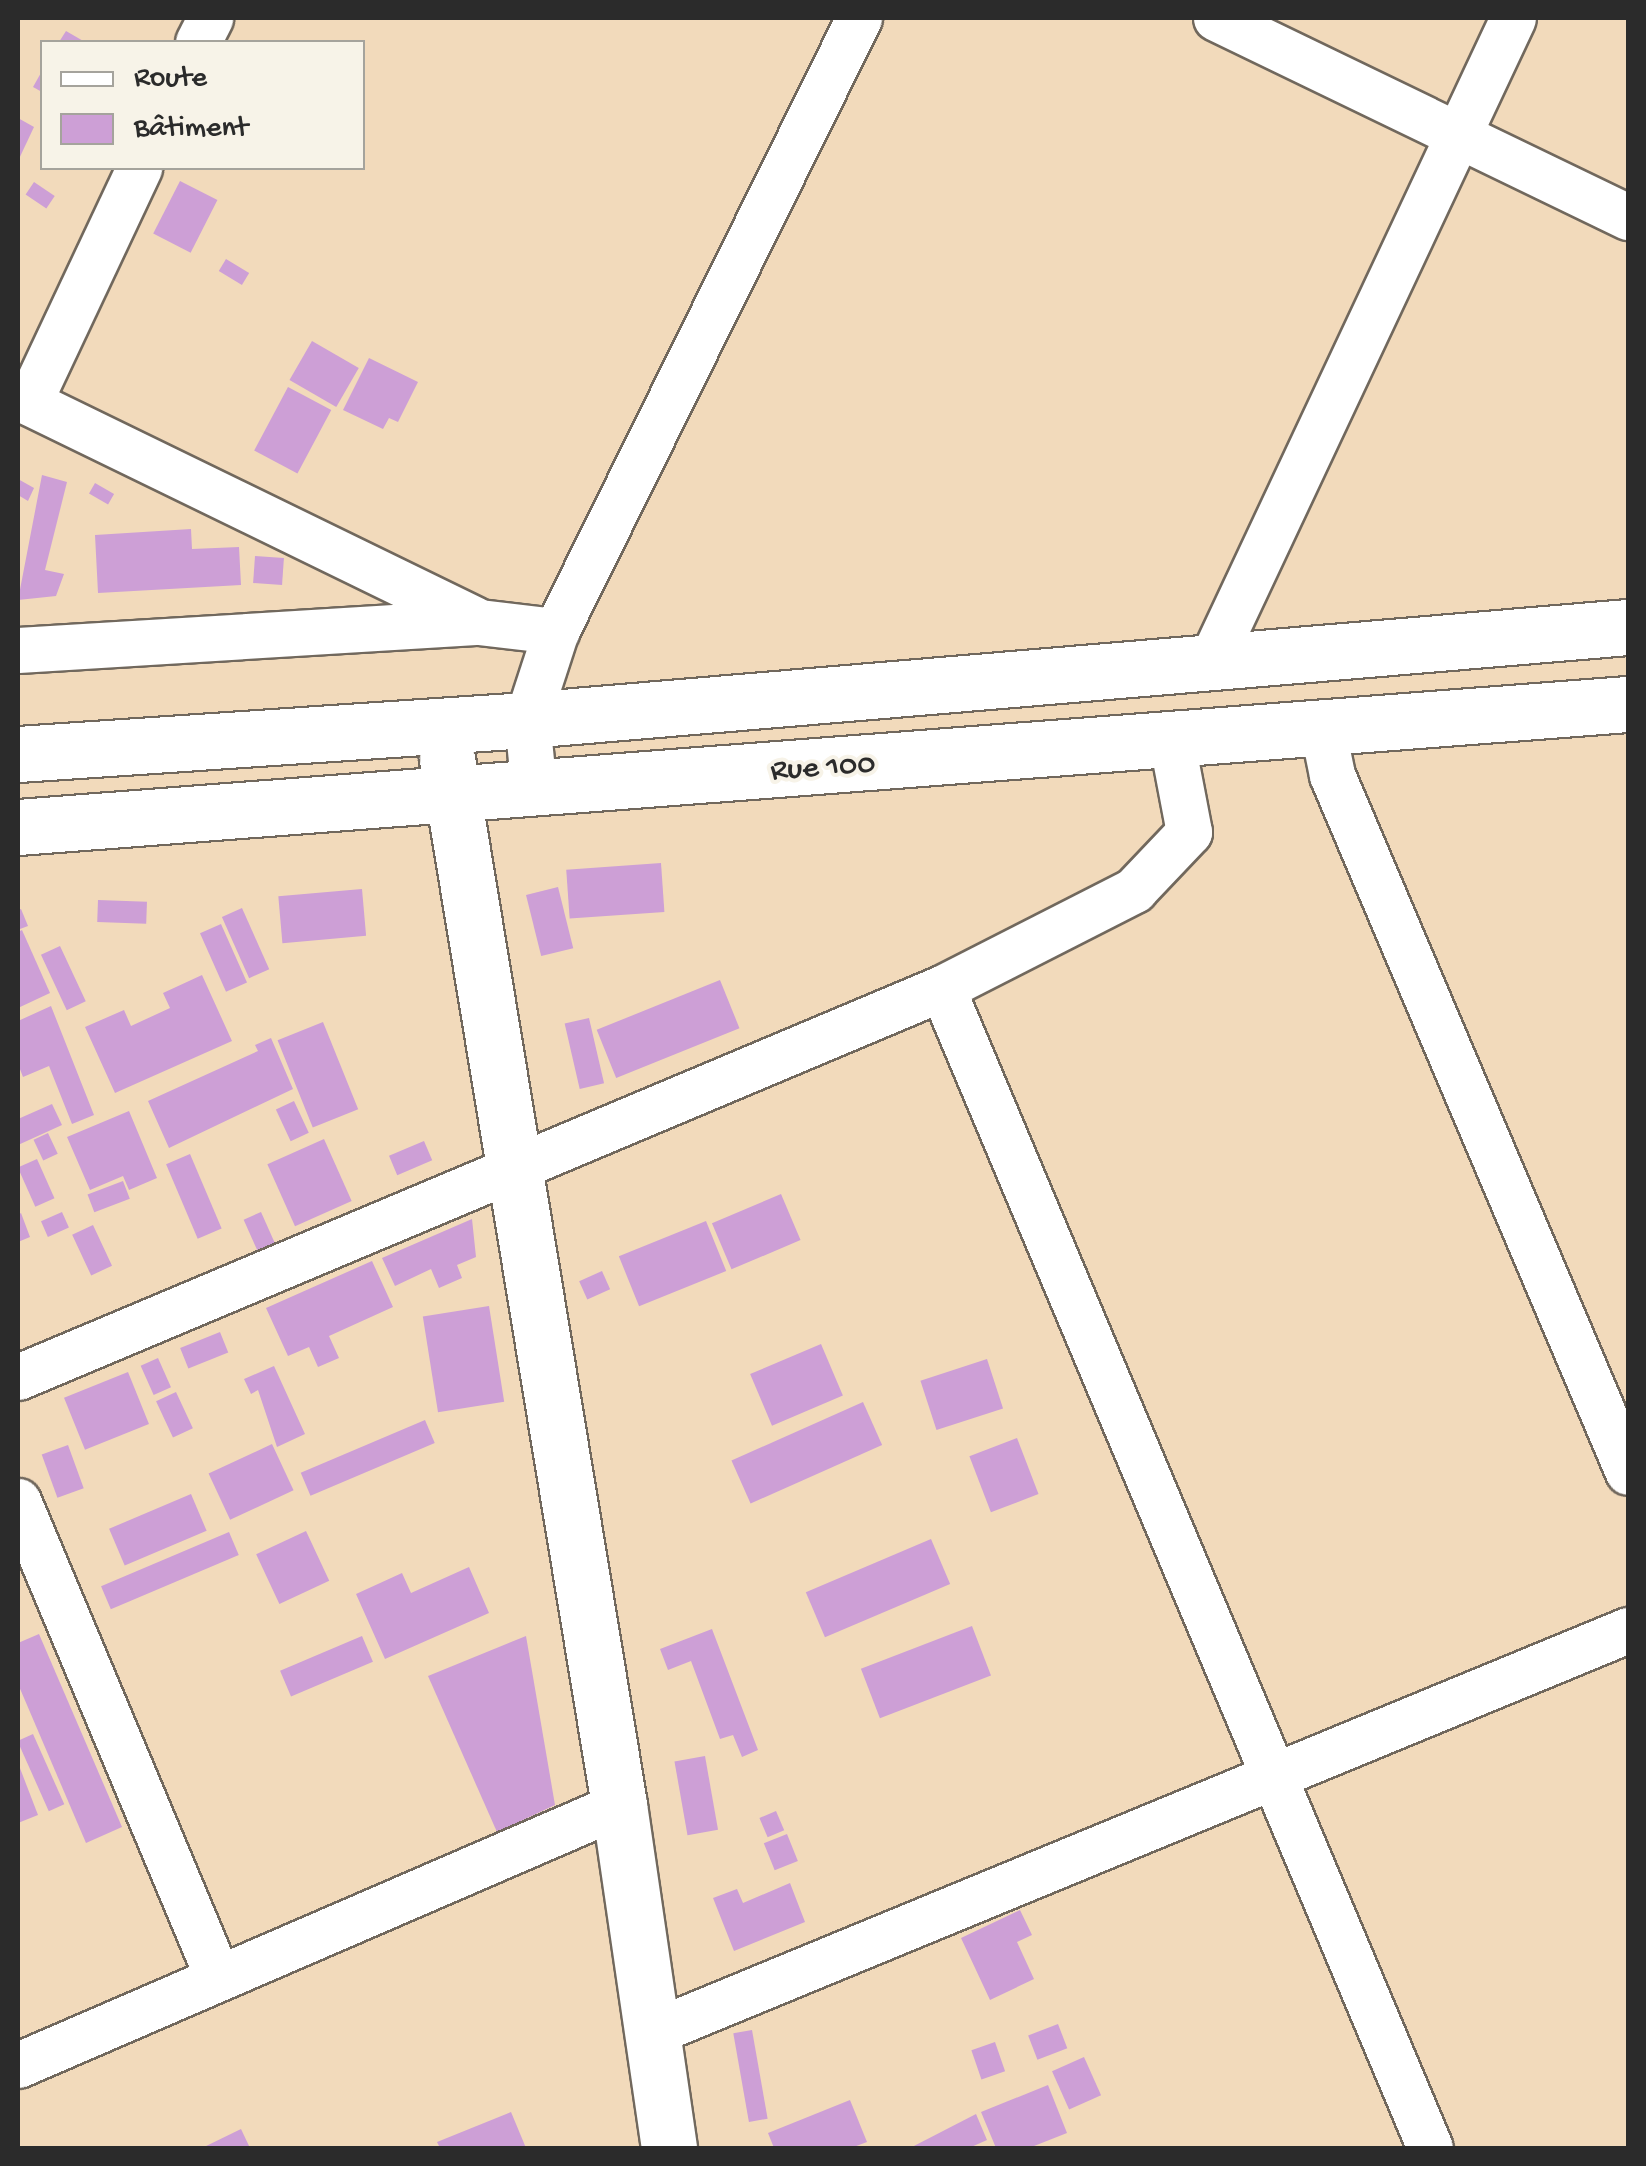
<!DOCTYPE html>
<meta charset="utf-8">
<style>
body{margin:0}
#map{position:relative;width:1646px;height:2166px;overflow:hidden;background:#f2dabb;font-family:"Gochi Hand",sans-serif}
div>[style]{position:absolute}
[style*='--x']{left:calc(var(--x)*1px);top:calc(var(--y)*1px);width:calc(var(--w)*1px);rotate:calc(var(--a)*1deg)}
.building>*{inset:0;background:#cd9fd6;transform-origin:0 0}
.roads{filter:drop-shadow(2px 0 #71685d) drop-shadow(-2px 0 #71685d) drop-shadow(0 2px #71685d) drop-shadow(0 -2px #71685d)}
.minor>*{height:45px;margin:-22.5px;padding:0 22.5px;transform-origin:22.5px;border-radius:22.5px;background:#fff}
.tertiary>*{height:55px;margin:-27.5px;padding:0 27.5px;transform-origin:27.5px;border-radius:27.5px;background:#fff}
span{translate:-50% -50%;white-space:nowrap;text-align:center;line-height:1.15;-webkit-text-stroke:8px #f7f3e8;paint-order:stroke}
.street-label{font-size:32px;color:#2b2b2b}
.frame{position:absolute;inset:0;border:20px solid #2b2b2b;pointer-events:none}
.legend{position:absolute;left:40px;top:40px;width:325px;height:130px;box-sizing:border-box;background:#f7f3e8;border:2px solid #a5a39c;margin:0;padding:12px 18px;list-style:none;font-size:30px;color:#2b2b2b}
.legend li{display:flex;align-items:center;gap:20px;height:50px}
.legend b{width:50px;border:2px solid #a5a39c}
</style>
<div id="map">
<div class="building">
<i style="clip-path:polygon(66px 31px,85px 42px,59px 42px)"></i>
<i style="clip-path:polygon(42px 71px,42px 92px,33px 87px)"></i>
<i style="clip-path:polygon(18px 118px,34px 127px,18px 161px)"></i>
<i style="left:180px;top:181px;width:42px;height:59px;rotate:27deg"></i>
<i style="left:34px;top:182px;width:25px;height:15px;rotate:34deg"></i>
<i style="left:226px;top:259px;width:27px;height:14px;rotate:31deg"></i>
<i style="left:312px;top:341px;width:54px;height:45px;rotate:30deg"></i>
<i style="clip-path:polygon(369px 358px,418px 382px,398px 422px,389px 418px,383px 429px,343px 410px)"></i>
<i style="left:288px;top:387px;width:49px;height:72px;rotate:28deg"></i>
<i style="clip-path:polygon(42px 475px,67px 482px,45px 570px,64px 574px,56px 596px,18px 600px)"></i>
<i style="clip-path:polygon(18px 479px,34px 488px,28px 501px,18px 495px)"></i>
<i style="left:95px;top:483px;width:22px;height:12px;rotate:30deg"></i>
<i style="clip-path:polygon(191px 529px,192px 549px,239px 547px,241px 585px,98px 593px,95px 535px)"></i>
<i style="left:255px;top:556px;width:29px;height:27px;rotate:4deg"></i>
<i style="left:661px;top:863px;width:49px;height:95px;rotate:86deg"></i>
<i style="left:558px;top:887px;width:63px;height:33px;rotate:76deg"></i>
<i style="left:362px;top:889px;width:47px;height:84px;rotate:85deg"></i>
<i style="left:98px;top:900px;width:49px;height:22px;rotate:2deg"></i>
<i style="left:242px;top:908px;width:67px;height:22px;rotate:66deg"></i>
<i style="clip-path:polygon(21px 909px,28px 926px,20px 929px,18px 910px)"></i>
<i style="left:221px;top:924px;width:64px;height:23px;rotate:66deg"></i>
<i style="clip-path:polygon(22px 930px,50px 993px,18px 1008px,18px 932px)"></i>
<i style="left:60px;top:946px;width:61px;height:21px;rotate:65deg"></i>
<i style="clip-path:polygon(202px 975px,232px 1041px,115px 1093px,85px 1027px,124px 1010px,131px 1026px,170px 1008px,163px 993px)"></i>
<i style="left:720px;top:980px;width:52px;height:133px;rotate:68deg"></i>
<i style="clip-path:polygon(51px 1006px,94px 1115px,72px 1124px,49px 1066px,23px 1077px,18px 1064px,18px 1021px)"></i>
<i style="left:589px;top:1018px;width:67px;height:25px;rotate:77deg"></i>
<i style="left:323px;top:1022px;width:94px;height:49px;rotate:68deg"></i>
<i style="clip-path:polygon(271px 1038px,293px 1089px,169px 1148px,148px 1101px,258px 1051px,255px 1045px)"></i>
<i style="left:294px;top:1101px;width:35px;height:20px;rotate:65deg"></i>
<i style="clip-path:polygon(52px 1104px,62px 1125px,18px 1145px,18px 1119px)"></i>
<i style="clip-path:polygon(129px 1111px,157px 1178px,129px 1190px,123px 1176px,90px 1190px,67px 1137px)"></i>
<i style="left:48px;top:1133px;width:23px;height:16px;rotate:65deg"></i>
<i style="left:324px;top:1139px;width:68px;height:62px;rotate:66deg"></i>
<i style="left:424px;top:1141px;width:21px;height:38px;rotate:67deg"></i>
<i style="left:190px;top:1154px;width:81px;height:26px;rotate:67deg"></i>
<i style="left:37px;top:1159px;width:43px;height:21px;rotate:66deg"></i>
<i style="left:123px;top:1181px;width:19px;height:38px;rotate:69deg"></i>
<i style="left:781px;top:1194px;width:50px;height:75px;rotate:67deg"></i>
<i style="left:62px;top:1212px;width:17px;height:23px;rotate:66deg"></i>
<i style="left:261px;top:1212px;width:37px;height:19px;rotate:66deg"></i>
<i style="clip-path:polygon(21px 1213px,30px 1237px,18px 1242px,18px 1215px)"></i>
<i style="clip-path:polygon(472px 1219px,476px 1257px,457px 1265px,462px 1278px,439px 1288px,431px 1269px,395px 1286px,382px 1258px)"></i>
<i style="left:706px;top:1221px;width:54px;height:94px;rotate:68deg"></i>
<i style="left:93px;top:1225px;width:45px;height:23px;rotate:65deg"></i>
<i style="clip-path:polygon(372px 1261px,393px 1307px,329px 1336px,339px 1358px,318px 1367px,309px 1347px,288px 1356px,266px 1308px)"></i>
<i style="left:602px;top:1271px;width:20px;height:25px;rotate:66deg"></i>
<i style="left:489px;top:1306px;width:97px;height:67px;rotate:81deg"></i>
<i style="left:220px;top:1332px;width:22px;height:43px;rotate:68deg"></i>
<i style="left:821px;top:1344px;width:56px;height:77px;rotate:67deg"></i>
<i style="left:158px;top:1358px;width:32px;height:19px;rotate:66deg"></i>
<i style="left:987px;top:1359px;width:52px;height:70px;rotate:72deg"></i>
<i style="clip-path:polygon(274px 1366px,305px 1434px,277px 1447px,258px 1390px,251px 1394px,244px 1379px)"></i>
<i style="left:128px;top:1372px;width:56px;height:69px;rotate:68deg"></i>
<i style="left:176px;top:1392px;width:40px;height:22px;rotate:65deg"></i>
<i style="left:863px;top:1402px;width:47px;height:144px;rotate:66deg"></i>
<i style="left:425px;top:1420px;width:25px;height:135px;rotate:67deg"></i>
<i style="left:1017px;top:1438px;width:60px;height:51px;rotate:69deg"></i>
<i style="left:272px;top:1444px;width:51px;height:70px;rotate:65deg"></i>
<i style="left:68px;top:1445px;width:46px;height:28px;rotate:70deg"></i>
<i style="left:191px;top:1494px;width:40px;height:89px;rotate:67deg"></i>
<i style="left:306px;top:1531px;width:55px;height:55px;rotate:65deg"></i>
<i style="left:229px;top:1532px;width:25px;height:139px;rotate:67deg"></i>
<i style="left:931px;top:1539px;width:49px;height:136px;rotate:67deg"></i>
<i style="clip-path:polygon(469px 1567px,489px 1613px,385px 1659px,356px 1594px,402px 1573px,411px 1593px)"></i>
<i style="left:972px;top:1626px;width:53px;height:119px;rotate:69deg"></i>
<i style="clip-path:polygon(712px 1629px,758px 1750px,742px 1757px,733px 1735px,720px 1739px,691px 1661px,668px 1670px,660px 1649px)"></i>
<i style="clip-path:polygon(39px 1634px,122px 1827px,86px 1843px,18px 1684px,18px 1643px)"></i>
<i style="left:362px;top:1636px;width:28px;height:89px;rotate:67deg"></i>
<i style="clip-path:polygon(526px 1636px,555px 1805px,497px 1832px,428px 1676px)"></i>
<i style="left:33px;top:1734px;width:77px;height:17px;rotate:66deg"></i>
<i style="left:705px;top:1756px;width:75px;height:31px;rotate:80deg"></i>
<i style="clip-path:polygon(18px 1763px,38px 1815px,18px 1823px)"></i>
<i style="left:776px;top:1811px;width:21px;height:18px;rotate:67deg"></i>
<i style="left:787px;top:1834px;width:29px;height:25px;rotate:68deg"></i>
<i style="clip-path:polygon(790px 1883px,805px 1922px,734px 1951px,713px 1898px,737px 1889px,743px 1903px)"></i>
<i style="clip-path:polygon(1020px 1910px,1032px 1935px,1017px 1942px,1034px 1979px,990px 2000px,961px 1938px)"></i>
<i style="left:1058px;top:2024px;width:26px;height:32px;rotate:69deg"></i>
<i style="left:752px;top:2030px;width:90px;height:19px;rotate:80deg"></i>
<i style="left:995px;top:2042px;width:31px;height:25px;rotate:71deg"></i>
<i style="left:1084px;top:2057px;width:42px;height:35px;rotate:66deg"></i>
<i style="clip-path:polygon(1048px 2085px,1067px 2133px,1029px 2148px,996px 2148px,981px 2112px)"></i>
<i style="clip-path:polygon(850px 2100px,867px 2142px,851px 2148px,774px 2148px,768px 2133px)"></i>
<i style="clip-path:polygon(511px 2112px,526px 2148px,440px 2148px,437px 2142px)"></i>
<i style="clip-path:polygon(976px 2114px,987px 2140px,969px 2148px,910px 2148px)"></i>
<i style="clip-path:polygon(241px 2129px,250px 2148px,202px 2148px)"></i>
</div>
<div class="roads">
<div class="minor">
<i style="--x:1216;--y:18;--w:458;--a:25.8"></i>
<i style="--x:198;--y:42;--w:27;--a:-63"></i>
<i style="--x:18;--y:397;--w:507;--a:25.96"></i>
<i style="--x:29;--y:402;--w:259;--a:-64.8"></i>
<i style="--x:18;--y:650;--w:462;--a:-3.5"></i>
<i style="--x:479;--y:622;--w:78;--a:6.7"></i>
<i style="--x:1211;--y:661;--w:710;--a:-64.84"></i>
<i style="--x:1323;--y:731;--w:45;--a:78.4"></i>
<i style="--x:1332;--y:775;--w:757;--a:66.99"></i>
<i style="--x:534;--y:791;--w:71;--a:-95.6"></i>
<i style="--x:527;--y:720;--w:94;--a:-72"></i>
<i style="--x:556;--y:631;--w:684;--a:-63.7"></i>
<i style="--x:942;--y:988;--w:1258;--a:67.18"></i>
<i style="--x:18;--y:1377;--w:1003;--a:-22.83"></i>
<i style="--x:942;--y:988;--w:216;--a:-27"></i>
<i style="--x:1134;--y:890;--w:80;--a:-46.5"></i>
<i style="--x:1189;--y:832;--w:91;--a:-100.8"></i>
<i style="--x:18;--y:1501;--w:517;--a:67.25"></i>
<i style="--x:653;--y:2032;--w:1055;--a:-22.41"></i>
<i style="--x:18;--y:2065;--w:655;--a:-23.39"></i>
</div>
<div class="tertiary">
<i style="--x:18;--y:754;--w:510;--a:-3.82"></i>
<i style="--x:527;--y:720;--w:1105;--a:-4.83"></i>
<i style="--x:447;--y:759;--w:1060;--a:80.66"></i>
<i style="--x:619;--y:1805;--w:347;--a:81.7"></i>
<i style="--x:18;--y:827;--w:1615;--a:-4.37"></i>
</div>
</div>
<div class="street-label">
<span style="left:823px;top:769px;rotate:-4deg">Rue 100</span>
</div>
<div class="frame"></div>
<ul class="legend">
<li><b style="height:12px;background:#fff"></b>Route</li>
<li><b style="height:28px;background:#cd9fd6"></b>Bâtiment</li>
</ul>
</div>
